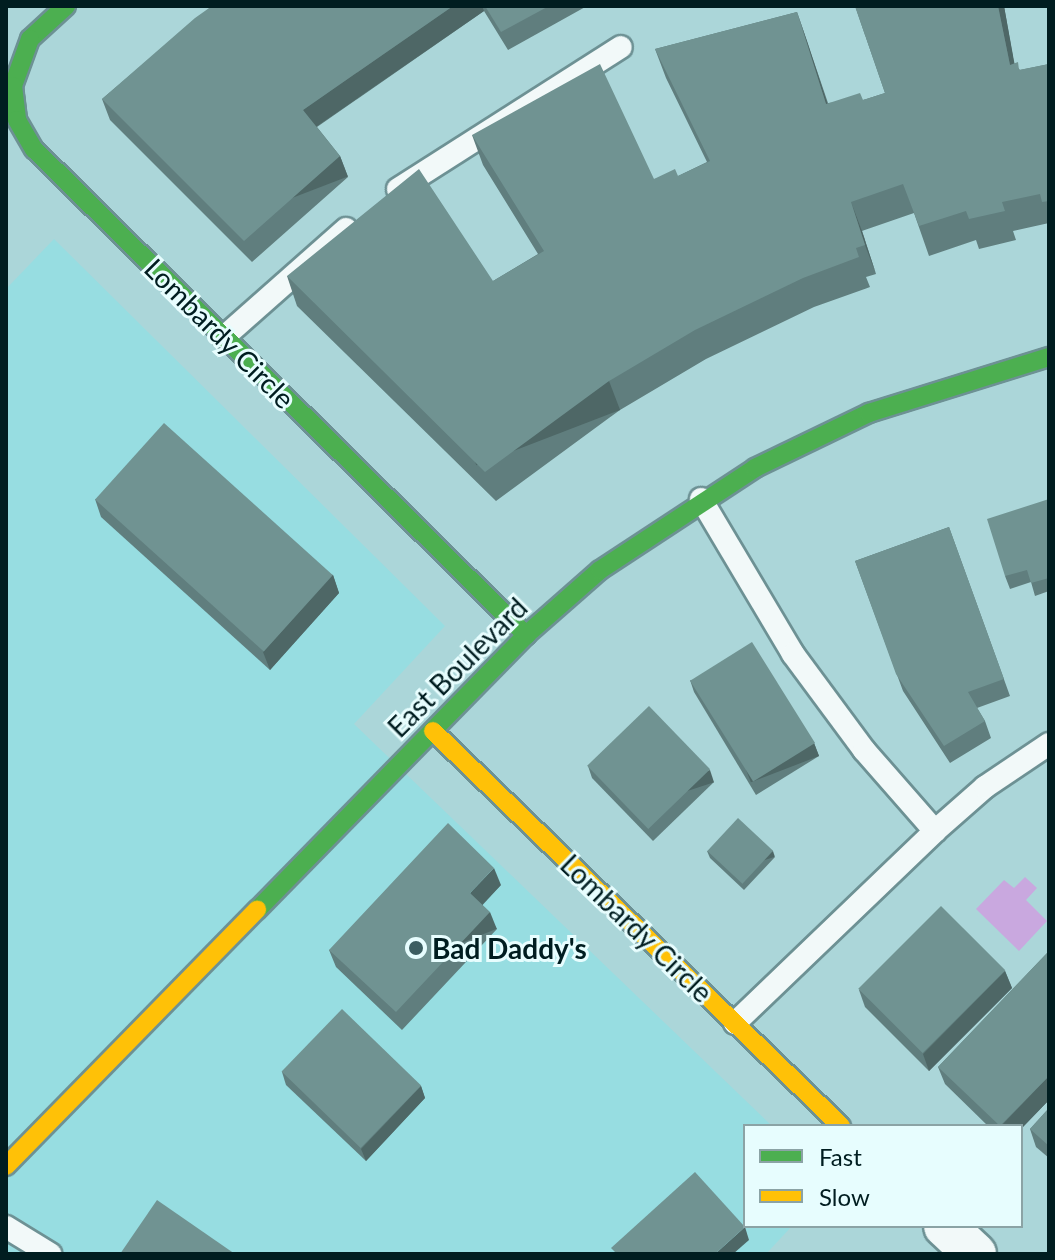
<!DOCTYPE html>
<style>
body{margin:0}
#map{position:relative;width:1055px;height:1260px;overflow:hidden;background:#abd6d9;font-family:Lato,sans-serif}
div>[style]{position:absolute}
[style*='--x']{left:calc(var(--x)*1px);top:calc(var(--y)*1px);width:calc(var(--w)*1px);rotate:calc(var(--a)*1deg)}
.built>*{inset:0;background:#97dde1}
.water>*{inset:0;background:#c9a8df}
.roads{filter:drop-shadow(2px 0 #6d9194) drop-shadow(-2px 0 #6d9194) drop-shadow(0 2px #6d9194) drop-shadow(0 -2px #6d9194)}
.lane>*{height:22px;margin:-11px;padding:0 11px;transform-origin:11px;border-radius:11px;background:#f2f9f9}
.street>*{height:42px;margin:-21px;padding:0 21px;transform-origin:21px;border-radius:21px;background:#f2f9f9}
.fast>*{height:18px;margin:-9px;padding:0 9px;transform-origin:9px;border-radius:9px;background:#4caf50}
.slow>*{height:18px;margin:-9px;padding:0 9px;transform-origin:9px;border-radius:9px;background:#ffc107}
.wall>*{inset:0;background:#607e7e}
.shaded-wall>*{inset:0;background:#4e6766;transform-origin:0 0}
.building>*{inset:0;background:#709392;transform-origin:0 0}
.dots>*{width:22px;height:22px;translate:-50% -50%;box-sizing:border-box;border:4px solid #e7fdfe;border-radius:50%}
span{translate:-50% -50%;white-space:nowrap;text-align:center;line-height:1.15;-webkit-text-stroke:6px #e7fdfe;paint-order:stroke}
.street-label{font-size:28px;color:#001d20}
.poi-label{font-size:28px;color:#001d20;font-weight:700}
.left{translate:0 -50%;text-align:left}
.frame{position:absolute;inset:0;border:8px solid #001d20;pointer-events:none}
.legend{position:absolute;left:743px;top:1124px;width:280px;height:104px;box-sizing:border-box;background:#e7fdfe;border:2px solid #8ba3a5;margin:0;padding:10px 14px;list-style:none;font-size:24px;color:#001d20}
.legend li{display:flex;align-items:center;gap:16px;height:40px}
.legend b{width:40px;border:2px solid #8ba3a5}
</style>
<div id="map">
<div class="built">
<i style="clip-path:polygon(54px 239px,445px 626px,354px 724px,772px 1126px,745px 1126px,745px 1226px,792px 1226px,766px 1254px,6px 1254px,6px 289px)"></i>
</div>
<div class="water">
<i style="clip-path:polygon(1025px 877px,1037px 888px,1026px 900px,1047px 921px,1019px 951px,976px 909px,1004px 880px,1014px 888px)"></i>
</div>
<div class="roads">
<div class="lane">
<i style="--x:398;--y:189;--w:264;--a:-32.5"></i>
<i style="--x:224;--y:337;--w:163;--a:-41.5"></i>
<i style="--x:701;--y:499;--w:180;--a:59.3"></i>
<i style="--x:793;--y:654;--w:119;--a:53.5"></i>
<i style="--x:864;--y:750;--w:108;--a:48.8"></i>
<i style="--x:735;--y:1023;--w:277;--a:-43.8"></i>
<i style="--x:935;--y:831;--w:67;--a:-41.3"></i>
<i style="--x:985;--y:787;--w:77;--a:-33.9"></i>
<i style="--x:6;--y:1227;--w:52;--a:31.5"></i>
</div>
<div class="street">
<i style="--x:945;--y:1226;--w:41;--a:43"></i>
</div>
<div class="fast">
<i style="--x:66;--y:6;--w:49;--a:137.5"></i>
<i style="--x:30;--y:39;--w:50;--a:109.9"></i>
<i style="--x:13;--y:86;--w:34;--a:83"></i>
<i style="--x:17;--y:120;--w:34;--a:60"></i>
<i style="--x:34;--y:149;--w:692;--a:44.65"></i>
<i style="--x:257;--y:910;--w:385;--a:-45.6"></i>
<i style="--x:526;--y:635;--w:98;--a:-41.3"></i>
<i style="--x:600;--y:570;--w:186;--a:-33.3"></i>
<i style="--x:755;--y:468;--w:127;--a:-25.8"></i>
<i style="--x:869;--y:413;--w:189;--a:-17.3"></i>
</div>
<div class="slow">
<i style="--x:433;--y:731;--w:568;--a:44.07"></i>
<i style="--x:6;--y:1166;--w:359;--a:-45.6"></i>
</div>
</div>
<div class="wall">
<i style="clip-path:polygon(212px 6px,587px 6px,508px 50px,484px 11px,317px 127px,340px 156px,348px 177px,252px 262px,110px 120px,102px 99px)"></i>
<i style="clip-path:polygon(855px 6px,1004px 6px,1014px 63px,1020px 70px,1049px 64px,1049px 223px,1013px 231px,1016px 240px,979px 249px,976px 240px,929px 256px,914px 213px,862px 231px,876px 274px,866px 277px,870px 287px,814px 307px,706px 359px,620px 410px,496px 501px,297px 306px,287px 276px,493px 281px,538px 254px,483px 165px,472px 135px,654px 179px,678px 176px,707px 162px,666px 78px,655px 49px,797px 12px,828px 103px,863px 100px,885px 93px)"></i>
<i style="clip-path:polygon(95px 499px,333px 575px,339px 593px,270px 670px,101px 517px)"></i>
<i style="clip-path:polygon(1049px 499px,1049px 591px,1035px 596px,1031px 582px,1010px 589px,1005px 576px)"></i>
<i style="clip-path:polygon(949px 527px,1010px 696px,977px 708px,985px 721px,991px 738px,950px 763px,903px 691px,855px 561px)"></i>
<i style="clip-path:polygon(690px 680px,814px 743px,819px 756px,756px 795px,694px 692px)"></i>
<i style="clip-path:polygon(588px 766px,714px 782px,653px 841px,592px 778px)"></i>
<i style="clip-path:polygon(707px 851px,775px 857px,744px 890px,710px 858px)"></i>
<i style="clip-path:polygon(501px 885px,482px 904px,497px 929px,402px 1030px,336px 967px,329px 950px)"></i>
<i style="clip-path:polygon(1049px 951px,1049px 1100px,1021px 1129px,1021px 1126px,988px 1126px,945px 1084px,938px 1067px)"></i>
<i style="clip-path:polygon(1005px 971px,1012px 988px,929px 1071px,865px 1007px,859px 990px)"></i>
<i style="clip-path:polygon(282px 1072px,421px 1086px,425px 1098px,366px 1161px,286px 1085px)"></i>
<i style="clip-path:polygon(1049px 1108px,1049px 1158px,1036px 1147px,1030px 1129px)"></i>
</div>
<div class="shaded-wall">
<i style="clip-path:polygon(453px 6px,482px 6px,484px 11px,310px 131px,303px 110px)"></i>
<i style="clip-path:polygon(998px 6px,1004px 6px,1020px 94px,1010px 65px)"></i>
<i style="clip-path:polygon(797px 12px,807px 41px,837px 133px,826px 104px)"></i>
<i style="left:340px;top:156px;width:22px;height:128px;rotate:69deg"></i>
<i style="clip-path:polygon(851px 202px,862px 231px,876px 274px,865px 245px)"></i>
<i style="left:609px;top:381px;width:31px;height:154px;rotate:69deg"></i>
<i style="clip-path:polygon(333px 575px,339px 593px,270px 670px,263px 652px)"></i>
<i style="left:814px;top:743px;width:14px;height:73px;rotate:69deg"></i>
<i style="left:710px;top:770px;width:13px;height:85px;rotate:72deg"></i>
<i style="left:773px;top:851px;width:6px;height:45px;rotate:72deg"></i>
<i style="clip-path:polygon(494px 868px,501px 885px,477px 911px,470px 893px)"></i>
<i style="left:490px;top:912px;width:18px;height:137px;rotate:68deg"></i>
<i style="clip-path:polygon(1005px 971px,1012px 988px,929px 1071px,923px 1054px)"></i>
<i style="clip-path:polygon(1049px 1076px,1049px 1100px,1021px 1129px,1021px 1126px,1001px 1126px)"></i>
<i style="clip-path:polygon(421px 1086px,425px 1098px,366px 1161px,361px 1149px)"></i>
<i style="clip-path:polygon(745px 1227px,749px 1240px,733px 1254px,715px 1254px)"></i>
</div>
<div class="building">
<i style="clip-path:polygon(212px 6px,453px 6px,303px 110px,340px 156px,244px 241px,102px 99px,195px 18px)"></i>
<i style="clip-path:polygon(485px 6px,549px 6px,501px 32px)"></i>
<i style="clip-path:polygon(855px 6px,998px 6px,1010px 65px,1018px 62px,1019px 70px,1049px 64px,1049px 201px,1042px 202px,1040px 194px,1002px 202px,1005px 211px,969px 219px,966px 211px,919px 226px,903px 184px,851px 202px,865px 245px,856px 248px,859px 257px,803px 278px,695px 330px,609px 381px,485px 472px,287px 276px,419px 169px,493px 281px,544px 251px,472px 135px,600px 64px,654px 179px,675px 169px,678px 176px,710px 161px,655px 49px,797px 12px,826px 104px,860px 93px,863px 100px,885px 93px)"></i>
<i style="left:164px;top:423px;width:227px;height:103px;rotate:42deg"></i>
<i style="clip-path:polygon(1049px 499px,1049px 578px,1031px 583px,1027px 570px,1005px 576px,987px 519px)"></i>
<i style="clip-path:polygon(949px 527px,1004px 679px,968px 692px,985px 721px,944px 746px,896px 674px,855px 561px)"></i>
<i style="left:752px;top:642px;width:119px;height:73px;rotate:58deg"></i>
<i style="left:649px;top:706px;width:88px;height:86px;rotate:46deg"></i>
<i style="left:738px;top:818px;width:48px;height:45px;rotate:43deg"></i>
<i style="clip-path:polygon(448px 823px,494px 868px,470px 893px,490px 912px,396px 1012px,329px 950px)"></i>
<i style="left:941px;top:906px;width:91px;height:117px;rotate:45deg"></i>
<i style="clip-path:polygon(1049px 951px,1049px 1076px,1000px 1126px,938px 1067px)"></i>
<i style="left:342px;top:1009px;width:110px;height:87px;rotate:44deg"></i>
<i style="clip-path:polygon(1049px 1108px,1049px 1146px,1030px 1129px)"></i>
<i style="clip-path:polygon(695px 1172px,745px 1227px,715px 1254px,617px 1254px,611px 1248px)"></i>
<i style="clip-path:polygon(157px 1200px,235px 1254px,120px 1254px)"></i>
</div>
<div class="dots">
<i style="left:416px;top:948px;background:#3c5e61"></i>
</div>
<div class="street-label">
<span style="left:220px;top:333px;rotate:45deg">Lombardy Circle</span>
<span style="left:457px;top:667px;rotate:-45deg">East Boulevard</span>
<span style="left:637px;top:928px;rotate:44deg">Lombardy Circle</span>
</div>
<div class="poi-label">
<span class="left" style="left:432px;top:948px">Bad Daddy's</span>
</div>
<div class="frame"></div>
<ul class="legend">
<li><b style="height:10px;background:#4caf50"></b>Fast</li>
<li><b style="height:10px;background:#ffc107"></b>Slow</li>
</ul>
</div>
